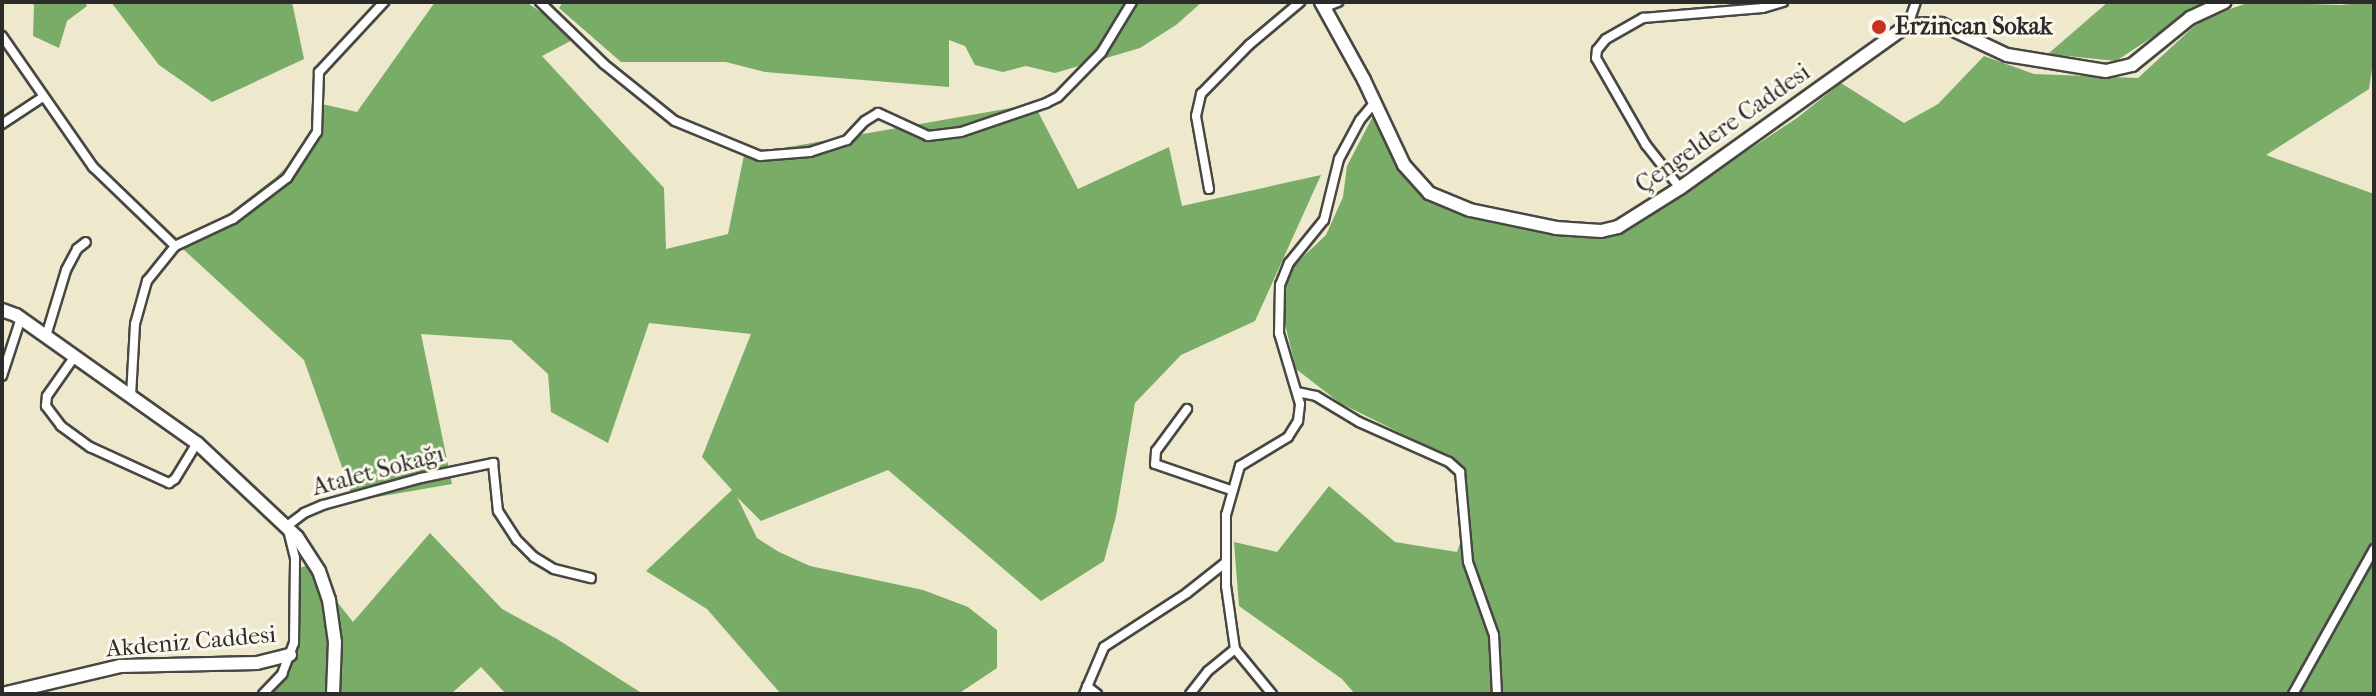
<!DOCTYPE html>
<meta charset="utf-8">
<style>
body{margin:0}
#map{position:relative;width:2376px;height:696px;overflow:hidden;background:#eee8cd;font-family:"IM FELL French Canon",serif}
div>[style]{position:absolute}
[style*='--x']{left:calc(var(--x)*1px);top:calc(var(--y)*1px);width:calc(var(--w)*1px);rotate:calc(var(--a)*1deg)}
.forest>*{inset:0;background:#79ac66}
.roads{filter:drop-shadow(2px 0 #484743) drop-shadow(-2px 0 #484743) drop-shadow(0 2px #484743) drop-shadow(0 -2px #484743)}
.street>*{height:8px;margin:-4px;padding:0 4px;transform-origin:4px;border-radius:4px;background:#fff}
.secondary>*{height:12px;margin:-6px;padding:0 6px;transform-origin:6px;border-radius:6px;background:#fff}
.dots>*{width:22px;height:22px;translate:-50% -50%;box-sizing:border-box;border:4px solid #fbf7ec;border-radius:50%}
span{translate:-50% -50%;white-space:nowrap;text-align:center;line-height:1.15;-webkit-text-stroke:6px #fbf7ec;paint-order:stroke}
.poi-label{font-size:24px;color:#2b2b2b;font-weight:700}
.left{translate:0 -50%;text-align:left}
.street-label{font-size:24px;color:#2b2b2b}
.frame{position:absolute;inset:0;border:4px solid #2b2b2b;pointer-events:none}
</style>
<div id="map">
<div class="forest">
<i style="clip-path:polygon(30px 2px,85px 2px,87px 6px,67px 21px,59px 48px,33px 36px,34px 5px)"></i>
<i style="clip-path:polygon(111px 2px,292px 2px,304px 59px,212px 102px,159px 65px)"></i>
<i style="clip-path:polygon(435px 2px,526px 2px,578px 37px,542px 56px,664px 188px,666px 249px,728px 234px,744px 155px,1034px 104px,1078px 189px,1169px 147px,1182px 206px,1321px 175px,1255px 321px,1181px 355px,1135px 403px,1116px 516px,1104px 561px,1041px 601px,888px 470px,761px 521px,737px 497px,757px 538px,779px 552px,810px 566px,923px 590px,968px 607px,997px 630px,997px 668px,958px 694px,781px 694px,707px 609px,646px 571px,732px 490px,702px 457px,751px 334px,649px 323px,608px 443px,551px 412px,548px 374px,511px 340px,421px 334px,452px 484px,354px 501px,304px 360px,183px 249px,275px 178px,317px 138px,322px 104px,357px 112px)"></i>
<i style="clip-path:polygon(563px 2px,1202px 2px,1176px 25px,1140px 48px,1055px 73px,1026px 66px,1003px 72px,975px 65px,965px 46px,949px 40px,949px 87px,765px 72px,726px 62px,621px 62px,559px 8px)"></i>
<i style="clip-path:polygon(2108px 2px,2206px 2px,2116px 61px,2048px 54px)"></i>
<i style="clip-path:polygon(2250px 2px,2340px 5px,2374px 2px,2374px 56px,2369px 89px,2266px 155px,2374px 194px,2374px 694px,1355px 694px,1342px 679px,1239px 606px,1234px 542px,1277px 552px,1329px 486px,1395px 542px,1457px 552px,1466px 527px,1465px 481px,1455px 460px,1340px 403px,1296px 369px,1279px 300px,1289px 270px,1326px 235px,1343px 197px,1347px 166px,1373px 116px,1396px 161px,1424px 197px,1467px 216px,1553px 235px,1598px 237px,1637px 223px,1797px 118px,1841px 83px,1904px 123px,1938px 104px,1984px 56px,2034px 74px,2138px 78px,2202px 19px)"></i>
<i style="clip-path:polygon(430px 533px,502px 609px,557px 639px,643px 694px,506px 694px,481px 667px,451px 694px,263px 694px,295px 661px,300px 568px,308px 565px,353px 622px)"></i>
</div>
<div class="roads">
<div class="street">
<i style="--x:540;--y:2;--w:89;--a:44.1"></i>
<i style="--x:604;--y:64;--w:91;--a:38.8"></i>
<i style="--x:675;--y:121;--w:92;--a:22.4"></i>
<i style="--x:760;--y:156;--w:50;--a:-4.6"></i>
<i style="--x:810;--y:152;--w:39;--a:-18"></i>
<i style="--x:847;--y:140;--w:26;--a:-47"></i>
<i style="--x:865;--y:121;--w:15;--a:-32"></i>
<i style="--x:878;--y:113;--w:55;--a:24.7"></i>
<i style="--x:928;--y:136;--w:33;--a:-7"></i>
<i style="--x:961;--y:132;--w:90;--a:-18.8"></i>
<i style="--x:1046;--y:103;--w:13;--a:-27"></i>
<i style="--x:1058;--y:97;--w:62;--a:-45.7"></i>
<i style="--x:1101;--y:53;--w:60;--a:-58.7"></i>
<i style="--x:1325;--y:7;--w:14;--a:-21"></i>
<i style="--x:1908;--y:25;--w:24;--a:-71"></i>
<i style="--x:2;--y:36;--w:160;--a:55.2"></i>
<i style="--x:93;--y:167;--w:114;--a:43.9"></i>
<i style="--x:2;--y:124;--w:49;--a:-33.4"></i>
<i style="--x:1680;--y:188;--w:55;--a:-128.3"></i>
<i style="--x:1646;--y:145;--w:100;--a:-119.9"></i>
<i style="--x:1596;--y:58;--w:8;--a:-83"></i>
<i style="--x:1597;--y:50;--w:14;--a:-51"></i>
<i style="--x:1606;--y:39;--w:43;--a:-29.6"></i>
<i style="--x:1643;--y:18;--w:120;--a:-4.8"></i>
<i style="--x:1763;--y:8;--w:21;--a:-17"></i>
<i style="--x:1209;--y:189;--w:74;--a:-100.1"></i>
<i style="--x:1196;--y:116;--w:23;--a:-77"></i>
<i style="--x:1201;--y:94;--w:69;--a:-45.6"></i>
<i style="--x:1249;--y:45;--w:67;--a:-40.1"></i>
<i style="--x:46;--y:336;--w:69;--a:-73.1"></i>
<i style="--x:66;--y:270;--w:24;--a:-62"></i>
<i style="--x:77;--y:249;--w:11;--a:-38"></i>
<i style="--x:75;--y:356;--w:49;--a:125"></i>
<i style="--x:47;--y:396;--w:10;--a:96"></i>
<i style="--x:46;--y:406;--w:25;--a:53"></i>
<i style="--x:61;--y:426;--w:36;--a:36"></i>
<i style="--x:90;--y:447;--w:87;--a:24.5"></i>
<i style="--x:169;--y:483;--w:7;--a:-34"></i>
<i style="--x:175;--y:479;--w:42;--a:-58.6"></i>
<i style="--x:2;--y:376;--w:61;--a:-71.9"></i>
<i style="--x:1297;--y:392;--w:19;--a:12"></i>
<i style="--x:1316;--y:396;--w:50;--a:31.2"></i>
<i style="--x:1359;--y:422;--w:98;--a:24"></i>
<i style="--x:1449;--y:462;--w:15;--a:42"></i>
<i style="--x:1460;--y:472;--w:90;--a:84.9"></i>
<i style="--x:1468;--y:562;--w:77;--a:70.4"></i>
<i style="--x:1494;--y:635;--w:59;--a:87.1"></i>
<i style="--x:131;--y:396;--w:72;--a:-86.8"></i>
<i style="--x:135;--y:324;--w:45;--a:-74.4"></i>
<i style="--x:147;--y:281;--w:45;--a:-51.3"></i>
<i style="--x:175;--y:246;--w:64;--a:-25"></i>
<i style="--x:233;--y:219;--w:68;--a:-37.2"></i>
<i style="--x:287;--y:178;--w:55;--a:-56.9"></i>
<i style="--x:317;--y:132;--w:60;--a:-88.1"></i>
<i style="--x:319;--y:72;--w:96;--a:-47.1"></i>
<i style="--x:1187;--y:409;--w:52;--a:126.4"></i>
<i style="--x:1156;--y:451;--w:13;--a:94"></i>
<i style="--x:1155;--y:464;--w:80;--a:18.9"></i>
<i style="--x:1087;--y:686;--w:13;--a:39"></i>
<i style="--x:263;--y:694;--w:28;--a:-46"></i>
<i style="--x:282;--y:674;--w:33;--a:-69"></i>
<i style="--x:294;--y:643;--w:85;--a:-89.3"></i>
<i style="--x:295;--y:558;--w:33;--a:-104"></i>
<i style="--x:287;--y:526;--w:21;--a:-37"></i>
<i style="--x:304;--y:513;--w:21;--a:-23"></i>
<i style="--x:323;--y:505;--w:102;--a:-15.4"></i>
<i style="--x:421;--y:478;--w:74;--a:-11.8"></i>
<i style="--x:493;--y:463;--w:48;--a:84.1"></i>
<i style="--x:498;--y:511;--w:35;--a:57"></i>
<i style="--x:517;--y:540;--w:24;--a:45"></i>
<i style="--x:534;--y:557;--w:23;--a:31"></i>
<i style="--x:554;--y:569;--w:38;--a:14"></i>
<i style="--x:1084;--y:694;--w:51;--a:-66.9"></i>
<i style="--x:1104;--y:647;--w:99;--a:-33"></i>
<i style="--x:1187;--y:593;--w:48;--a:-38.3"></i>
<i style="--x:1190;--y:694;--w:29;--a:-52"></i>
<i style="--x:1208;--y:671;--w:35;--a:-39"></i>
<i style="--x:1272;--y:694;--w:58;--a:-129.4"></i>
<i style="--x:1235;--y:649;--w:64;--a:-98.1"></i>
<i style="--x:1226;--y:586;--w:71;--a:-90"></i>
<i style="--x:1226;--y:515;--w:51;--a:-74.1"></i>
<i style="--x:1240;--y:466;--w:56;--a:-31.1"></i>
<i style="--x:1288;--y:437;--w:19;--a:-58"></i>
<i style="--x:1298;--y:421;--w:17;--a:-83"></i>
<i style="--x:1300;--y:404;--w:74;--a:-106.5"></i>
<i style="--x:1279;--y:333;--w:48;--a:-88.8"></i>
<i style="--x:1280;--y:285;--w:24;--a:-68"></i>
<i style="--x:1289;--y:263;--w:55;--a:-50.9"></i>
<i style="--x:1324;--y:220;--w:63;--a:-76.2"></i>
<i style="--x:1339;--y:159;--w:44;--a:-61.7"></i>
<i style="--x:1360;--y:120;--w:23;--a:-50"></i>
<i style="--x:2293;--y:694;--w:166;--a:-60.8"></i>
</div>
<div class="secondary">
<i style="--x:1321;--y:2;--w:89;--a:61.1"></i>
<i style="--x:1364;--y:80;--w:94;--a:64.8"></i>
<i style="--x:1404;--y:165;--w:38;--a:48"></i>
<i style="--x:1429;--y:193;--w:44;--a:22.5"></i>
<i style="--x:1470;--y:210;--w:88;--a:11.8"></i>
<i style="--x:1556;--y:228;--w:45;--a:3.8"></i>
<i style="--x:1601;--y:231;--w:17;--a:-13"></i>
<i style="--x:1618;--y:227;--w:73;--a:-32.2"></i>
<i style="--x:1680;--y:188;--w:280;--a:-35.6"></i>
<i style="--x:1908;--y:25;--w:33;--a:-2"></i>
<i style="--x:1941;--y:24;--w:73;--a:25.2"></i>
<i style="--x:2007;--y:55;--w:100;--a:9.2"></i>
<i style="--x:2106;--y:71;--w:27;--a:-13"></i>
<i style="--x:2132;--y:65;--w:75;--a:-39"></i>
<i style="--x:2190;--y:18;--w:38;--a:-25"></i>
<i style="--x:2;--y:310;--w:15;--a:20"></i>
<i style="--x:16;--y:315;--w:222;--a:35.3"></i>
<i style="--x:197;--y:443;--w:137;--a:43.2"></i>
<i style="--x:297;--y:537;--w:40;--a:57.1"></i>
<i style="--x:319;--y:571;--w:31;--a:71"></i>
<i style="--x:329;--y:600;--w:42;--a:81.9"></i>
<i style="--x:335;--y:642;--w:52;--a:92.2"></i>
<i style="--x:2;--y:694;--w:121;--a:-13.3"></i>
<i style="--x:120;--y:666;--w:137;--a:-1.3"></i>
<i style="--x:257;--y:663;--w:34;--a:-14"></i>
</div>
</div>
<div class="dots">
<i style="left:1879px;top:27px;background:#c8321e"></i>
</div>
<div class="poi-label">
<span class="left" style="left:1895px;top:27px">Erzincan Sokak</span>
</div>
<div class="street-label">
<span style="left:1723px;top:129px;rotate:-35deg">Çengeldere Caddesi</span>
<span style="left:378px;top:471px;rotate:-15deg">Atalet Sokağı</span>
<span style="left:191px;top:642px;rotate:-5deg">Akdeniz Caddesi</span>
</div>
<div class="frame"></div>
</div>
